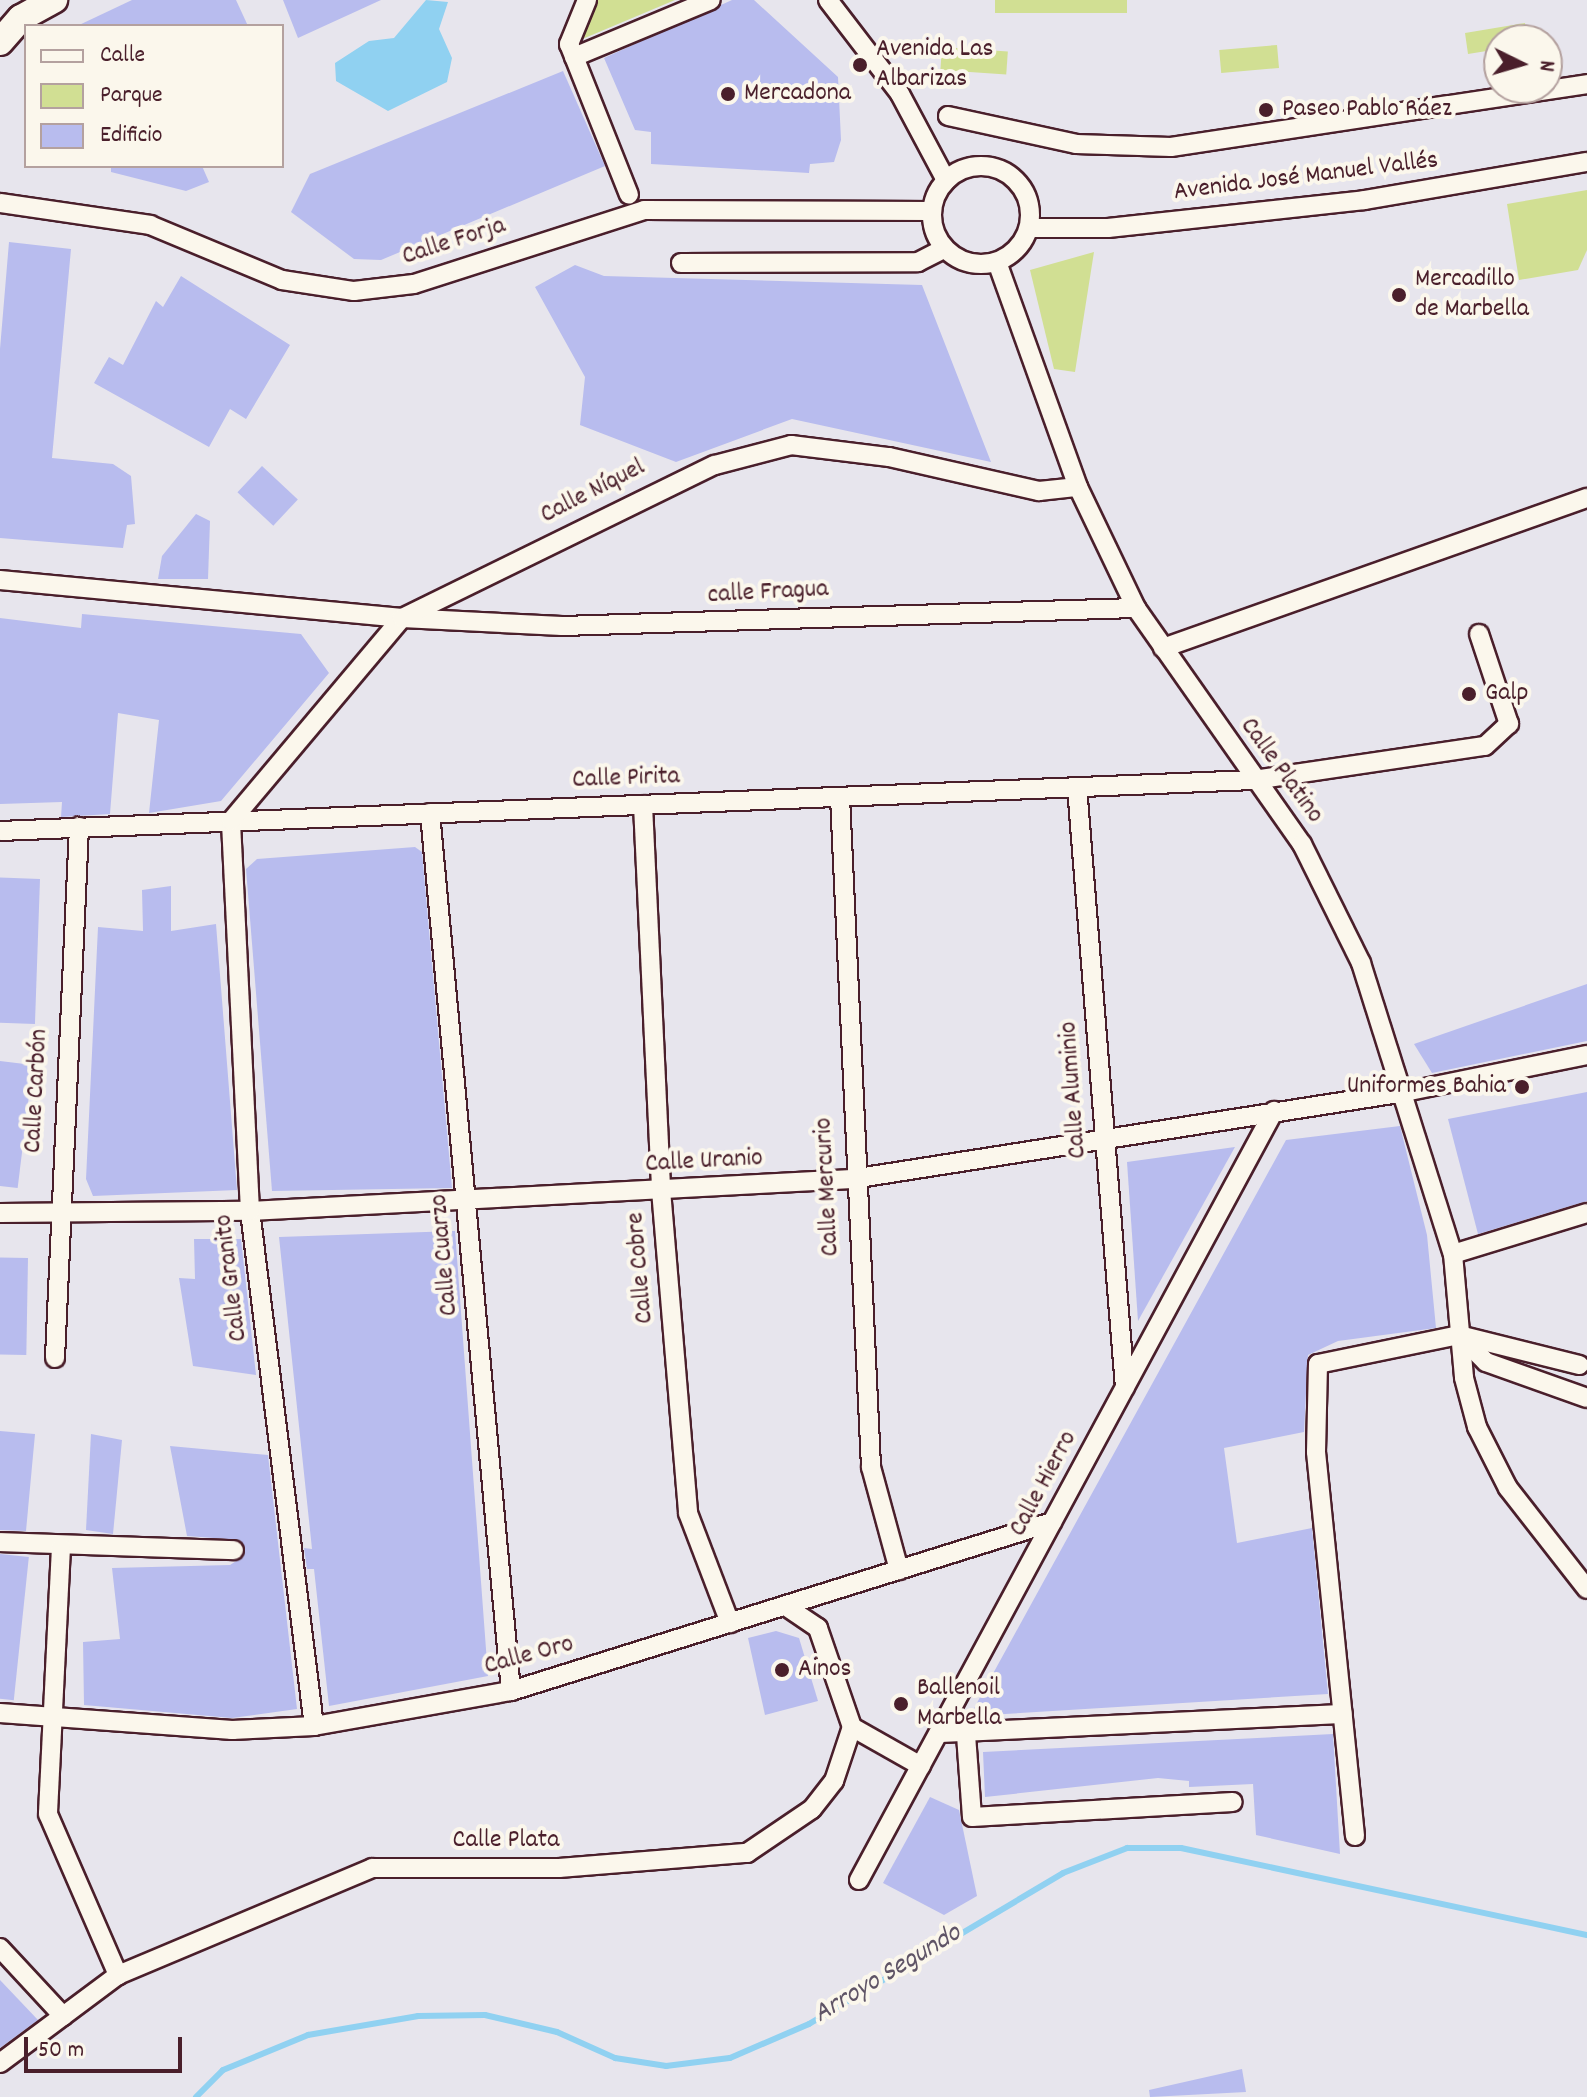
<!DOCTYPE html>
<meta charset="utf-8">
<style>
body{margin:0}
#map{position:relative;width:1587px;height:2097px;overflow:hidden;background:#e7e5ed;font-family:Dekko,sans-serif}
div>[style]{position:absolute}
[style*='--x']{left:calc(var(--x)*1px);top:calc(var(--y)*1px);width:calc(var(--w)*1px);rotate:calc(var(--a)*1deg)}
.green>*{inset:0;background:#d1df93;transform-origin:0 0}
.water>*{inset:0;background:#90d1f1}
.stream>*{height:6px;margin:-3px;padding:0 3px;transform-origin:3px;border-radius:3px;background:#90d1f1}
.building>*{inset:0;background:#b8bcee;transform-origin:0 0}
.roads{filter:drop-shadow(2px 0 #4a1f2b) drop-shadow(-2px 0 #4a1f2b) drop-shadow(0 2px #4a1f2b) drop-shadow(0 -2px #4a1f2b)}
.street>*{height:18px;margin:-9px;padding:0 9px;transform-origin:9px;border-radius:9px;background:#fbf7ec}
.street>.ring{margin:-9px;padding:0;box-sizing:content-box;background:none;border:18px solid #fbf7ec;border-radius:50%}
.secondary>*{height:26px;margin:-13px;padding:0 13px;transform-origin:13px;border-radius:13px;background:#fbf7ec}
.dots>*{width:22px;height:22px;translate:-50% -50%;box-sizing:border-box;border:4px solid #fbf7ec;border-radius:50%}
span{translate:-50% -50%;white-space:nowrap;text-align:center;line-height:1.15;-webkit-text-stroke:8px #fbf7ec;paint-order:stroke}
.poi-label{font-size:26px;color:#4a1f2b}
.left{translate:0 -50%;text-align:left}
.right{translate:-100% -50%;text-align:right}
.street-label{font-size:26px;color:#4a1f2b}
.water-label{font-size:28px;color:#5f5466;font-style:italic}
.legend{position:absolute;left:24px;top:24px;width:260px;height:144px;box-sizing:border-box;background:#fbf7ec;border:2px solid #b4a19f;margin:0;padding:10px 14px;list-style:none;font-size:24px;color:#4a1f2b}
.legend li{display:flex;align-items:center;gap:16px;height:40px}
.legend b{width:40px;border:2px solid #b4a19f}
.north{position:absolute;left:1483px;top:24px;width:80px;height:80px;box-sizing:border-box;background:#fbf7ec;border:2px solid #b4a19f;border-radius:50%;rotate:95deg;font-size:22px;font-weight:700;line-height:32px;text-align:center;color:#4a1f2b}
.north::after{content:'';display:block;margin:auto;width:28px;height:36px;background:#4a1f2b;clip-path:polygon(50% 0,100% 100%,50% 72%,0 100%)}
.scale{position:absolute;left:24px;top:2037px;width:158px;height:36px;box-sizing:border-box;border:4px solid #4a1f2b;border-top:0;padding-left:10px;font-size:24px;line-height:28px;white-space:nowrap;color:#4a1f2b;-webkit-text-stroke:6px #fbf7ec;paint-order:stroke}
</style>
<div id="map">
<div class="green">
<i style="clip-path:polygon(597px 0,675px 0,580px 40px)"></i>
<i style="left:995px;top:0;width:132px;height:13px"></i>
<i style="clip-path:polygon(1525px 23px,1527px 40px,1499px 40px,1499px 49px,1468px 54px,1465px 33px)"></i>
<i style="left:1277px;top:45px;width:23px;height:58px;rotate:85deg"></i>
<i style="left:942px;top:47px;width:66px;height:23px;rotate:4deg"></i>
<i style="clip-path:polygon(1587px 190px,1587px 250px,1578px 270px,1519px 280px,1507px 204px)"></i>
<i style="clip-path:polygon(1094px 252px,1075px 372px,1054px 369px,1030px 270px)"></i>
</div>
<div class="water">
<i style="clip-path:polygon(426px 0,448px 2px,439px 29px,452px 58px,447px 82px,388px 111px,336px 81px,335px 63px,369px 41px,394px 38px)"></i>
</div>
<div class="stream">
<i style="--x:196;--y:2097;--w:38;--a:-45"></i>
<i style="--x:223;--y:2070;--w:92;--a:-22.4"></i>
<i style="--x:308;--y:2035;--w:112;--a:-9.8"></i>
<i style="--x:418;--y:2016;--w:67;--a:-0.9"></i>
<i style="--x:485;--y:2015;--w:74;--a:13.3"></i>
<i style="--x:557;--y:2032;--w:64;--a:24.1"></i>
<i style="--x:615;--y:2058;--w:52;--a:8.9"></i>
<i style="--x:666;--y:2066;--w:64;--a:-7.1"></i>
<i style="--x:730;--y:2058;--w:86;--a:-23.3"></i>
<i style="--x:809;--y:2024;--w:295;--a:-30.7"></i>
<i style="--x:1063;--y:1873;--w:69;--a:-21.3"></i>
<i style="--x:1127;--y:1848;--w:54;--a:0"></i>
<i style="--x:1181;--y:1848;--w:415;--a:12.1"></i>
</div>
<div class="building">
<i style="clip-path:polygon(132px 0,236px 0,248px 26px,77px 26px)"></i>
<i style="clip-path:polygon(283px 0,381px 0,298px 38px)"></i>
<i style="clip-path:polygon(732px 0,754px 0,838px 77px,841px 140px,834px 162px,810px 164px,809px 173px,651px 164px,651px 132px,635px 130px,604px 58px)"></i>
<i style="clip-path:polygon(563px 71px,605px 166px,381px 260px,354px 259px,291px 212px,310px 174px)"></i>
<i style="clip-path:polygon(111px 166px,202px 166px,209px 182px,186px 191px,111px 172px)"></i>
<i style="clip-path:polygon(9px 242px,71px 249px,52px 458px,113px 464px,131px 476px,135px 524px,127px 525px,123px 548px,0 538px,0 349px)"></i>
<i style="clip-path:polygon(575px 265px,604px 276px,922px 285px,991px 462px,792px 419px,676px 462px,580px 425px,585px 377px,535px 287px)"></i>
<i style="clip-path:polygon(181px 276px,290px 345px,246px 419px,230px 409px,209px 447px,94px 383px,109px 357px,123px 365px,156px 301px,163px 307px)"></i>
<i style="left:262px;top:466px;width:49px;height:36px;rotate:43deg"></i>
<i style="clip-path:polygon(196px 514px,210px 521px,208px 579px,158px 579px,162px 556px)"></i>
<i style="clip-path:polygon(82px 614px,301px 634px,329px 673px,221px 801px,149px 813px,159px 720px,118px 713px,110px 814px,61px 817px,62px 802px,0 804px,0 618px,81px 628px)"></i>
<i style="clip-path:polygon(415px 847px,422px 852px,452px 1188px,272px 1191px,246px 869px,257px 859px)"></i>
<i style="left:40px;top:879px;width:145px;height:40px;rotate:92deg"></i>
<i style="clip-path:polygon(171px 886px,171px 931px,216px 924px,237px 1190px,93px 1196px,86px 1179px,98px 927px,143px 931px,142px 890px)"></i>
<i style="clip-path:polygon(1587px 984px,1587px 1041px,1432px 1073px,1414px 1044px)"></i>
<i style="left:0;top:1061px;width:33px;height:124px;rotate:7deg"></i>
<i style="clip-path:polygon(1587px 1092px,1587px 1201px,1478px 1234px,1448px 1119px)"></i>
<i style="clip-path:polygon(1400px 1126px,1427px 1235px,1436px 1328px,1338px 1341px,1308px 1355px,1304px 1432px,1224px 1448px,1237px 1543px,1312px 1528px,1328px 1694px,988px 1715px,973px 1710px,1286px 1140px)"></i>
<i style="clip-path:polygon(1235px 1147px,1138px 1321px,1127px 1162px)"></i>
<i style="clip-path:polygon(455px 1231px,488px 1676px,329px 1706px,314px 1569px,307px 1569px,304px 1548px,312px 1549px,279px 1237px)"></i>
<i style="clip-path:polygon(194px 1239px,241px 1239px,256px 1375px,193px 1366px,179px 1278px,195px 1279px)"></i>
<i style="left:28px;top:1258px;width:97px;height:28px;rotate:91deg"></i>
<i style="clip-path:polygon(0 1431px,35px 1434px,26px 1531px,0 1530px)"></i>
<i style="clip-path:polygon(91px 1434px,122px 1440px,113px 1534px,86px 1530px)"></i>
<i style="clip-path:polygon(170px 1446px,268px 1455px,297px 1709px,232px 1718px,84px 1705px,83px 1642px,120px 1639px,112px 1568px,230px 1565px,244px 1556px,240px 1540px,187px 1536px)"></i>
<i style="left:0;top:1554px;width:29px;height:144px;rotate:6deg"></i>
<i style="clip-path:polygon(776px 1631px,799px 1638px,818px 1701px,765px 1715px,748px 1638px)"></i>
<i style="clip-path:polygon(1333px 1734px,1340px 1854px,1256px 1835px,1253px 1784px,1189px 1787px,1189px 1781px,1158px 1778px,985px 1797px,983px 1752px)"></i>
<i style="clip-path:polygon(930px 1797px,959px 1810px,977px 1896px,944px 1915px,883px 1883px)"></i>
<i style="clip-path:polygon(0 1980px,38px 2020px,0 2048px)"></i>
<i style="clip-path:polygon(1242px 2069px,1246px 2092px,1150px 2097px,1149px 2090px)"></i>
</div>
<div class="roads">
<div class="street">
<i style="--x:587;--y:0;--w:48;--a:112.2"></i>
<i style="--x:569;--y:44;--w:162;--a:68.3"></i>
<i style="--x:828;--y:0;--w:118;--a:52.5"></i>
<i style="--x:900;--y:94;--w:98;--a:61.9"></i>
<i style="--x:574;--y:57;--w:148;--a:-22.6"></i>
<i style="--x:948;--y:116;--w:131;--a:12.3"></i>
<i style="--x:1076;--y:144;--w:95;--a:1.8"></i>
<i style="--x:1171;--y:147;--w:421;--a:-8.6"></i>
<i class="ring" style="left:932px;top:166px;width:80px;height:80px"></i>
<i style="--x:0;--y:203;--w:152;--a:8.3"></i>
<i style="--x:150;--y:225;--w:143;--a:22.6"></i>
<i style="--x:282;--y:280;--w:73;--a:8.7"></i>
<i style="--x:354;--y:291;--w:60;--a:-6.7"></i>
<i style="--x:414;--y:284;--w:242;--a:-17.8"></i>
<i style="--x:644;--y:210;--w:288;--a:0.2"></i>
<i style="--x:1029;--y:228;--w:79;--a:0"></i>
<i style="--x:1108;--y:228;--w:258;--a:-6.2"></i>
<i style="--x:1364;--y:200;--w:226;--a:-9.7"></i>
<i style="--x:997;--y:262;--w:239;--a:70.2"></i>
<i style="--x:1078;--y:487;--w:134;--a:64.4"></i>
<i style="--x:1136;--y:608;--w:289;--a:54.9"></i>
<i style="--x:1302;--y:844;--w:133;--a:63.6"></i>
<i style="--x:1361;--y:963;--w:305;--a:72.5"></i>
<i style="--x:1453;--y:1254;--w:124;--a:84.9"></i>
<i style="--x:1464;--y:1378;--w:51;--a:75.1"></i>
<i style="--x:1477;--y:1427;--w:68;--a:63.1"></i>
<i style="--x:1508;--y:1488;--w:128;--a:52"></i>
<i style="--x:681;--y:263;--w:237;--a:-0.2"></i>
<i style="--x:918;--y:262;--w:30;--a:-27"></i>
<i style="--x:0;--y:580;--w:404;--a:5.4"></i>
<i style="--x:402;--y:618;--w:160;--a:2.9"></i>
<i style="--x:562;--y:626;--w:574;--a:-1.8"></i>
<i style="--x:1163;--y:648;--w:450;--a:-19.5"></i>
<i style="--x:1077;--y:787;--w:602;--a:85.43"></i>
<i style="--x:840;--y:797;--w:671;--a:87.35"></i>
<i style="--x:871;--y:1467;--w:107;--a:74.8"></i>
<i style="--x:643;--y:805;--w:385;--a:87.3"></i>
<i style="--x:661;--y:1190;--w:324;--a:85.2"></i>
<i style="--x:688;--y:1513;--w:118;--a:69.1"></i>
<i style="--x:430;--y:813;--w:882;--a:84.73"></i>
<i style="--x:0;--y:831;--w:1255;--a:-2.33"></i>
<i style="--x:1254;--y:780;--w:233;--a:-8.4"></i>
<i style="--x:1485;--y:746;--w:33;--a:-43"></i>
<i style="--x:1509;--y:724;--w:95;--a:-108.4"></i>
<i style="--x:0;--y:1213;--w:250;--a:-0.5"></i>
<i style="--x:250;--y:1211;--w:603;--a:-3.04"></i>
<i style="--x:852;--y:1179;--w:560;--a:-8.94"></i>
<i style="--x:1405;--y:1092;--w:186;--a:-11.5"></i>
<i style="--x:1453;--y:1254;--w:140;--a:-17"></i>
<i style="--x:1459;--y:1335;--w:38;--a:45"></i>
<i style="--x:1486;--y:1362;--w:107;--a:19.6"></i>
<i style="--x:55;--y:1358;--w:532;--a:-87.41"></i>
<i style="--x:0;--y:1542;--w:234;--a:2"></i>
<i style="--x:61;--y:1547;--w:267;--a:92.8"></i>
<i style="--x:48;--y:1814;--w:176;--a:66.5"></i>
<i style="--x:0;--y:1713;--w:233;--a:4.2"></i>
<i style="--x:232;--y:1730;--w:82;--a:-2.8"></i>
<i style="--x:314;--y:1726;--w:200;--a:-10.1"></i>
<i style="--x:511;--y:1691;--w:567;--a:-17.35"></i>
<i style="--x:314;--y:1726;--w:519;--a:-97.08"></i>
<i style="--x:250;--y:1211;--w:390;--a:-92.8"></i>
<i style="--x:231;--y:821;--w:265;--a:-49.9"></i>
<i style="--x:402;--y:618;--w:348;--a:-26.1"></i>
<i style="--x:715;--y:465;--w:79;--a:-14.7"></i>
<i style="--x:791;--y:445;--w:99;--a:7"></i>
<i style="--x:889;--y:457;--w:154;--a:12.8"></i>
<i style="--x:1039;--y:491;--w:39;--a:-6"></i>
<i style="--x:852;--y:1727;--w:79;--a:29.5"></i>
<i style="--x:939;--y:1733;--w:404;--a:-2.7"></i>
<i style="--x:966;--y:1735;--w:82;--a:85.8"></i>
<i style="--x:972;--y:1817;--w:261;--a:-3.3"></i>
<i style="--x:1355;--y:1836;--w:386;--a:-95.8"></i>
<i style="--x:1316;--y:1452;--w:88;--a:-88.7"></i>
<i style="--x:1318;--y:1364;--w:144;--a:-11.6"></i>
<i style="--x:1459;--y:1335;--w:124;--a:14"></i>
<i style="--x:859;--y:1880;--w:874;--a:-61.65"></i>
<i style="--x:0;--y:1948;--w:93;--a:47.2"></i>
<i style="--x:0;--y:2063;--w:147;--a:-36.7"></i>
<i style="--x:118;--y:1975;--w:276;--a:-22.8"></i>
<i style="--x:372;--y:1868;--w:187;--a:0"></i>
<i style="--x:559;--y:1868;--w:189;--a:-4.6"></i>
<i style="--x:747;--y:1853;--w:78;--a:-34.1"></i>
<i style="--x:812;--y:1809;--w:36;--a:-52"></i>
<i style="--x:834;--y:1781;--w:57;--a:-71.6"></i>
<i style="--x:852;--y:1727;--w:105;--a:-109"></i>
<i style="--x:818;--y:1628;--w:40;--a:-146"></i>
</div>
<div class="secondary">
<i style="--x:0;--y:42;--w:32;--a:-49"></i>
<i style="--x:21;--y:18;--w:38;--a:-29"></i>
</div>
</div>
<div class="dots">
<i style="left:860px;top:65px;background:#4a1f2b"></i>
<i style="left:728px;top:94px;background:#4a1f2b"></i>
<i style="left:1266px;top:110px;background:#4a1f2b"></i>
<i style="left:1399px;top:295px;background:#4a1f2b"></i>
<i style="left:1469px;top:694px;background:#4a1f2b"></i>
<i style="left:1522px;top:1087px;background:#4a1f2b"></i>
<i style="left:782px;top:1670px;background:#4a1f2b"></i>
<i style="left:901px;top:1704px;background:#4a1f2b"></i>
</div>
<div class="poi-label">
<span class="left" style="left:876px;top:65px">Avenida Las<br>Albarizas</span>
<span class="left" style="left:744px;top:94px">Mercadona</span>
<span class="left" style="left:1282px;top:110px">Paseo Pablo Ráez</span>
<span class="left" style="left:1415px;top:295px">Mercadillo<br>de Marbella</span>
<span class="left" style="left:1485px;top:694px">Galp</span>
<span class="right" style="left:1506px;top:1087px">Uniformes Bahia</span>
<span class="left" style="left:798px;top:1670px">Ainos</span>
<span class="left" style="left:917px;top:1704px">Ballenoil<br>Marbella</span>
</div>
<div class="street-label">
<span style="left:1306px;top:177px;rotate:-7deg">Avenida José Manuel Vallés</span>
<span style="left:454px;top:242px;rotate:-18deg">Calle Forja</span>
<span style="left:593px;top:492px;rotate:-27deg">Calle Níquel</span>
<span style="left:768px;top:593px;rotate:-3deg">calle Fragua</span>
<span style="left:1281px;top:771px;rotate:54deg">Calle Platino</span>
<span style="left:626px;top:779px;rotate:-2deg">Calle Pirita</span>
<span style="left:1074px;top:1090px;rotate:-94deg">Calle Aluminio</span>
<span style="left:37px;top:1091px;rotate:-87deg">Calle Carbón</span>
<span style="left:704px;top:1162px;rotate:-3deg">Calle Uranio</span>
<span style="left:828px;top:1187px;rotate:-93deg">Calle Mercurio</span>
<span style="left:445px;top:1255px;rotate:-95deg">Calle Cuarzo</span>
<span style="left:641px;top:1268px;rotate:-95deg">Calle Cobre</span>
<span style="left:232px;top:1278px;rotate:-97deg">Calle Granito</span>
<span style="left:1044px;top:1484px;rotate:-62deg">Calle Hierro</span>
<span style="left:529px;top:1656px;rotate:-15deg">Calle Oro</span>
<span style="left:506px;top:1841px">Calle Plata</span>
</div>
<div class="water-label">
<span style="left:888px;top:1975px;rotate:-31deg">Arroyo Segundo</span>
</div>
<ul class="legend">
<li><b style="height:10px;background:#fbf7ec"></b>Calle</li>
<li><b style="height:22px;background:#d1df93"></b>Parque</li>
<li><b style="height:22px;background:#b8bcee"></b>Edificio</li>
</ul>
<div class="north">N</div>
<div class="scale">50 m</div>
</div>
